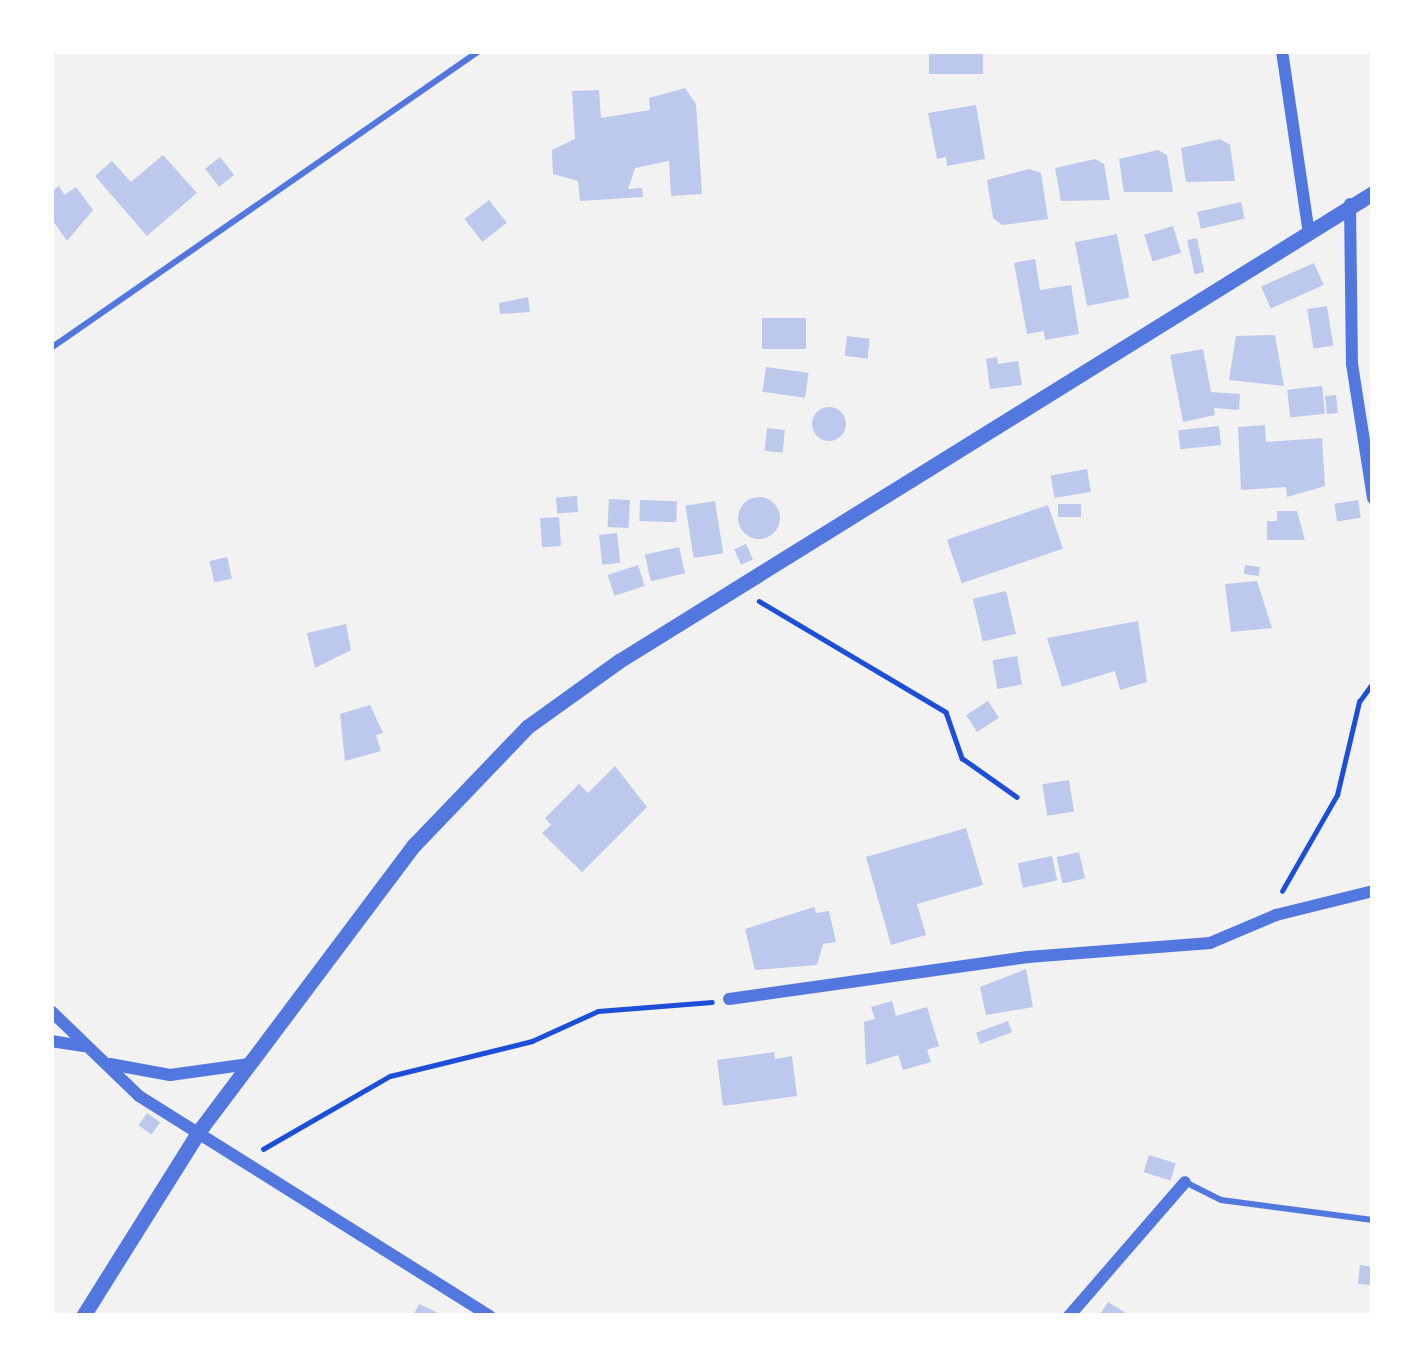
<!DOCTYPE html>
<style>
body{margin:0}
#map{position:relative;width:1424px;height:1367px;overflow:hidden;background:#f2f2f2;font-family:Overpass,sans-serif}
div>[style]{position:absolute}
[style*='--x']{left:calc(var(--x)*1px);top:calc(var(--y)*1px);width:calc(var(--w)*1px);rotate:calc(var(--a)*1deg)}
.building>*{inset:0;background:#bdc9ec;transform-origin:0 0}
.round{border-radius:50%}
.path>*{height:4.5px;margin:-2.25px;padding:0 2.25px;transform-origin:2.25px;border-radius:2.25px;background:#1d4ed8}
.service>*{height:6px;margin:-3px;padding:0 3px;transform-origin:3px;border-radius:3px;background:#5277de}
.minor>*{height:12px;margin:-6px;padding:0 6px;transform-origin:6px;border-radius:6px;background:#5277de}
.tertiary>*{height:15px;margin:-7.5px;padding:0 7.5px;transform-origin:7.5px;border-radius:7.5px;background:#5277de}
span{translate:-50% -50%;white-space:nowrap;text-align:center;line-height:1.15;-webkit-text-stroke:10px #fff;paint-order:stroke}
.frame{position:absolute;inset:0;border:54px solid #fff;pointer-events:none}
</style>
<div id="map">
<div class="building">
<i style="left:929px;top:51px;width:54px;height:23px"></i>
<i style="clip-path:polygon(685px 88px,696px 104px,702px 194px,671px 196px,669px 161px,635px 168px,628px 189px,642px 188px,643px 197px,580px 201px,578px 181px,553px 174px,552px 150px,575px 139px,572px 91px,599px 90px,601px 118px,650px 110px,649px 98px)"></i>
<i style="clip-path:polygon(976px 105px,985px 159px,947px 166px,946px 157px,937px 159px,928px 113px)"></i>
<i style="clip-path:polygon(1220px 139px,1230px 145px,1235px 181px,1186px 182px,1181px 148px)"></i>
<i style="clip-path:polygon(1158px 150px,1167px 155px,1173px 192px,1124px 192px,1119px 159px)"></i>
<i style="clip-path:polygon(163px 155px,197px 193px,147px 236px,95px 176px,112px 161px,131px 182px)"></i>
<i style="left:220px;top:157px;width:23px;height:19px;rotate:52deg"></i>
<i style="clip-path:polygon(1095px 159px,1104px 164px,1110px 200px,1061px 201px,1055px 168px)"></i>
<i style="clip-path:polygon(1029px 169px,1041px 173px,1048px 219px,1002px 225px,993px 218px,987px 180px)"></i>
<i style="clip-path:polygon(59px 186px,64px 195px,76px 187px,93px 210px,67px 241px,51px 218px,51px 192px)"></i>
<i style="left:489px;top:200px;width:29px;height:31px;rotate:52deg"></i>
<i style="left:1241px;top:202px;width:17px;height:45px;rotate:77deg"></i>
<i style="left:1173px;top:226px;width:28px;height:30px;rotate:73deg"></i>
<i style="left:1117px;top:234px;width:65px;height:43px;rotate:79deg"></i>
<i style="left:1197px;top:238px;width:35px;height:10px;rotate:78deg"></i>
<i style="clip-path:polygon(1035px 259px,1040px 290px,1071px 285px,1079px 334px,1045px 340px,1044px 331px,1027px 334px,1014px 263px)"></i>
<i style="left:1314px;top:263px;width:24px;height:58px;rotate:66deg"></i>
<i style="clip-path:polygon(528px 297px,530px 312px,500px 314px,499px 303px)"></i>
<i style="left:1327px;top:306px;width:40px;height:20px;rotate:81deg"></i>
<i style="left:762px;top:318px;width:44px;height:31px"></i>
<i style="clip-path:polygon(1275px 335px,1284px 386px,1229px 380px,1236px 336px)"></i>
<i style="left:847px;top:336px;width:23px;height:20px;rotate:7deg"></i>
<i style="clip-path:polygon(1203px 349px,1211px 392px,1240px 394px,1239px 410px,1214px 408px,1215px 415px,1183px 422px,1170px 355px)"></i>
<i style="clip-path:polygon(997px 357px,998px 364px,1018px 361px,1022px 385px,990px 389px,986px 359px)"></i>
<i style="left:766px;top:367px;width:43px;height:25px;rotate:8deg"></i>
<i style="left:1322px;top:386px;width:28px;height:35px;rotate:84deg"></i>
<i style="left:1336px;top:395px;width:18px;height:11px;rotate:84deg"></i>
<i class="round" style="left:812px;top:407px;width:34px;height:34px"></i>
<i style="clip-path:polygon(1265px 425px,1266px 442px,1322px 438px,1325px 486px,1287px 497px,1286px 487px,1241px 490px,1238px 427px)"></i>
<i style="left:1219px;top:426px;width:19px;height:41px;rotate:84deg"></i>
<i style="left:767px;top:428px;width:18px;height:23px;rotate:6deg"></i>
<i style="left:1087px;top:469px;width:23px;height:37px;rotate:80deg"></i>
<i style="left:577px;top:496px;width:16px;height:21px;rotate:86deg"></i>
<i class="round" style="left:738px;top:497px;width:42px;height:42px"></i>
<i style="left:609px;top:499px;width:21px;height:28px;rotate:3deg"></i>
<i style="left:640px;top:500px;width:37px;height:21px;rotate:2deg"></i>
<i style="left:1358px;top:500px;width:18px;height:24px;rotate:81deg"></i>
<i style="left:715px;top:501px;width:53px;height:30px;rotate:81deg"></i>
<i style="left:1058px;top:504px;width:23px;height:13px"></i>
<i style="left:1048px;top:505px;width:46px;height:107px;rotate:71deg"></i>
<i style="clip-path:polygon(1277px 511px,1297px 511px,1305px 540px,1267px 540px,1267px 521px,1277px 521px)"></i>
<i style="left:559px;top:517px;width:29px;height:19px;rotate:86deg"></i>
<i style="left:617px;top:533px;width:30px;height:18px;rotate:84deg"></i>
<i style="left:746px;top:544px;width:17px;height:13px;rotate:66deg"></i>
<i style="left:679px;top:547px;width:27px;height:35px;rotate:77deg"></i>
<i style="left:227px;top:557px;width:22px;height:18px;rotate:77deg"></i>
<i style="left:638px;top:565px;width:22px;height:32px;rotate:72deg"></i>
<i style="left:1245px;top:565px;width:15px;height:9px;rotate:8deg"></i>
<i style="clip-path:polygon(1257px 581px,1272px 628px,1231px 632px,1225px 584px)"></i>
<i style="left:1006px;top:591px;width:44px;height:34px;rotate:77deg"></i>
<i style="clip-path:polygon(1138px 621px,1147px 682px,1120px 690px,1115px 671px,1062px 687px,1047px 638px)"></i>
<i style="clip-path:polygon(346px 624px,351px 650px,315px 668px,307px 633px)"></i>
<i style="left:1017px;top:656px;width:29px;height:25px;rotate:80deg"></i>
<i style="left:988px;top:701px;width:20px;height:26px;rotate:57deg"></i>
<i style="clip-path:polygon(370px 705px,383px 733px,376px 735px,381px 751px,345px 761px,340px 714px)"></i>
<i style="clip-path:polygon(615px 766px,647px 807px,582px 872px,542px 833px,551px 825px,545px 818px,579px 784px,588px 793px)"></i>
<i style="left:1069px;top:780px;width:32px;height:27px;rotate:81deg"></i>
<i style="clip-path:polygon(966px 828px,983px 885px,917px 904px,926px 935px,891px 945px,866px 857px)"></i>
<i style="left:1079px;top:852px;width:27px;height:23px;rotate:77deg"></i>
<i style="left:1052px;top:856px;width:25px;height:35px;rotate:78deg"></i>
<i style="clip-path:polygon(814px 907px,816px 913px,829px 911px,836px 942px,823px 944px,817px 965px,755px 970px,745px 929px)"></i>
<i style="clip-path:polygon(1026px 969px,1033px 1007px,986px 1015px,980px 987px)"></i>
<i style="clip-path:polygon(892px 1001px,896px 1016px,927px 1007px,939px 1046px,927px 1050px,931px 1062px,903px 1070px,898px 1055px,866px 1065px,864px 1022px,875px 1019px,871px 1007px)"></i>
<i style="left:1008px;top:1021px;width:12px;height:34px;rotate:70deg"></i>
<i style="clip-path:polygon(774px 1052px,775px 1059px,792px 1056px,797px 1096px,723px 1106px,717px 1060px)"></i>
<i style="left:147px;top:1113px;width:16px;height:15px;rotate:35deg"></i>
<i style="left:1149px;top:1155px;width:28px;height:18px;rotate:17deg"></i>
<i style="clip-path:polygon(1360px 1265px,1373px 1267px,1373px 1285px,1358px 1284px)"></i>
<i style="clip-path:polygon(1108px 1302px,1131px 1316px,1099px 1316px)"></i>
<i style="clip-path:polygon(419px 1304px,445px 1316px,413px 1316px)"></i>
</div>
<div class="path">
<i style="--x:759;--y:601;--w:217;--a:30.7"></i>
<i style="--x:946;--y:712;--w:49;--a:70.8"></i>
<i style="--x:962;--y:758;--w:67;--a:35.3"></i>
<i style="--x:1282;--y:891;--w:111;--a:-60.2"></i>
<i style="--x:1337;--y:795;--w:96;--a:-76.7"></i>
<i style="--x:1359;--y:702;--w:24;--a:-54"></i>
<i style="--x:263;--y:1149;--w:146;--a:-29.9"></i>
<i style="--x:390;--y:1076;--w:146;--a:-13.8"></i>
<i style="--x:532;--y:1041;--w:72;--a:-24.4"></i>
<i style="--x:598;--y:1011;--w:114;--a:-4.5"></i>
</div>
<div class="service">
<i style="--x:51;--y:348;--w:521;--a:-34.76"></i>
<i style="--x:1185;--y:1182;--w:40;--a:26.6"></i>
<i style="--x:1221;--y:1200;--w:153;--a:7.5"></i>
</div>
<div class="minor">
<i style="--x:1282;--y:51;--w:178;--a:81.6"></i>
<i style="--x:1350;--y:204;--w:160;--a:89.3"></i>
<i style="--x:1352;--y:364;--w:136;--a:81.1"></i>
<i style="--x:729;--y:999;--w:302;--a:-8"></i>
<i style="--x:1028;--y:957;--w:183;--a:-4.4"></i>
<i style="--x:1210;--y:943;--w:72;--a:-23"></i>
<i style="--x:1276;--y:915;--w:100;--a:-13.9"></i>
<i style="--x:51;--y:1011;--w:122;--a:44"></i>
<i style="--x:139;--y:1096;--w:414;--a:32.1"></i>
<i style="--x:51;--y:1041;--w:33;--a:9"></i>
<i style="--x:110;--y:1064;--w:61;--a:10.4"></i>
<i style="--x:170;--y:1075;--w:80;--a:-7.9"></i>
<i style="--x:1069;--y:1316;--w:177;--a:-49.1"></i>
</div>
<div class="tertiary">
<i style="--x:83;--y:1316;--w:218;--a:-57.9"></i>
<i style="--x:199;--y:1131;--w:358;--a:-53.1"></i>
<i style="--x:414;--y:845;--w:163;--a:-46.2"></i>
<i style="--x:527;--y:727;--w:113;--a:-35.7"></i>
<i style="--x:619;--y:661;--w:887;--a:-31.83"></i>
</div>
<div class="frame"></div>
</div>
